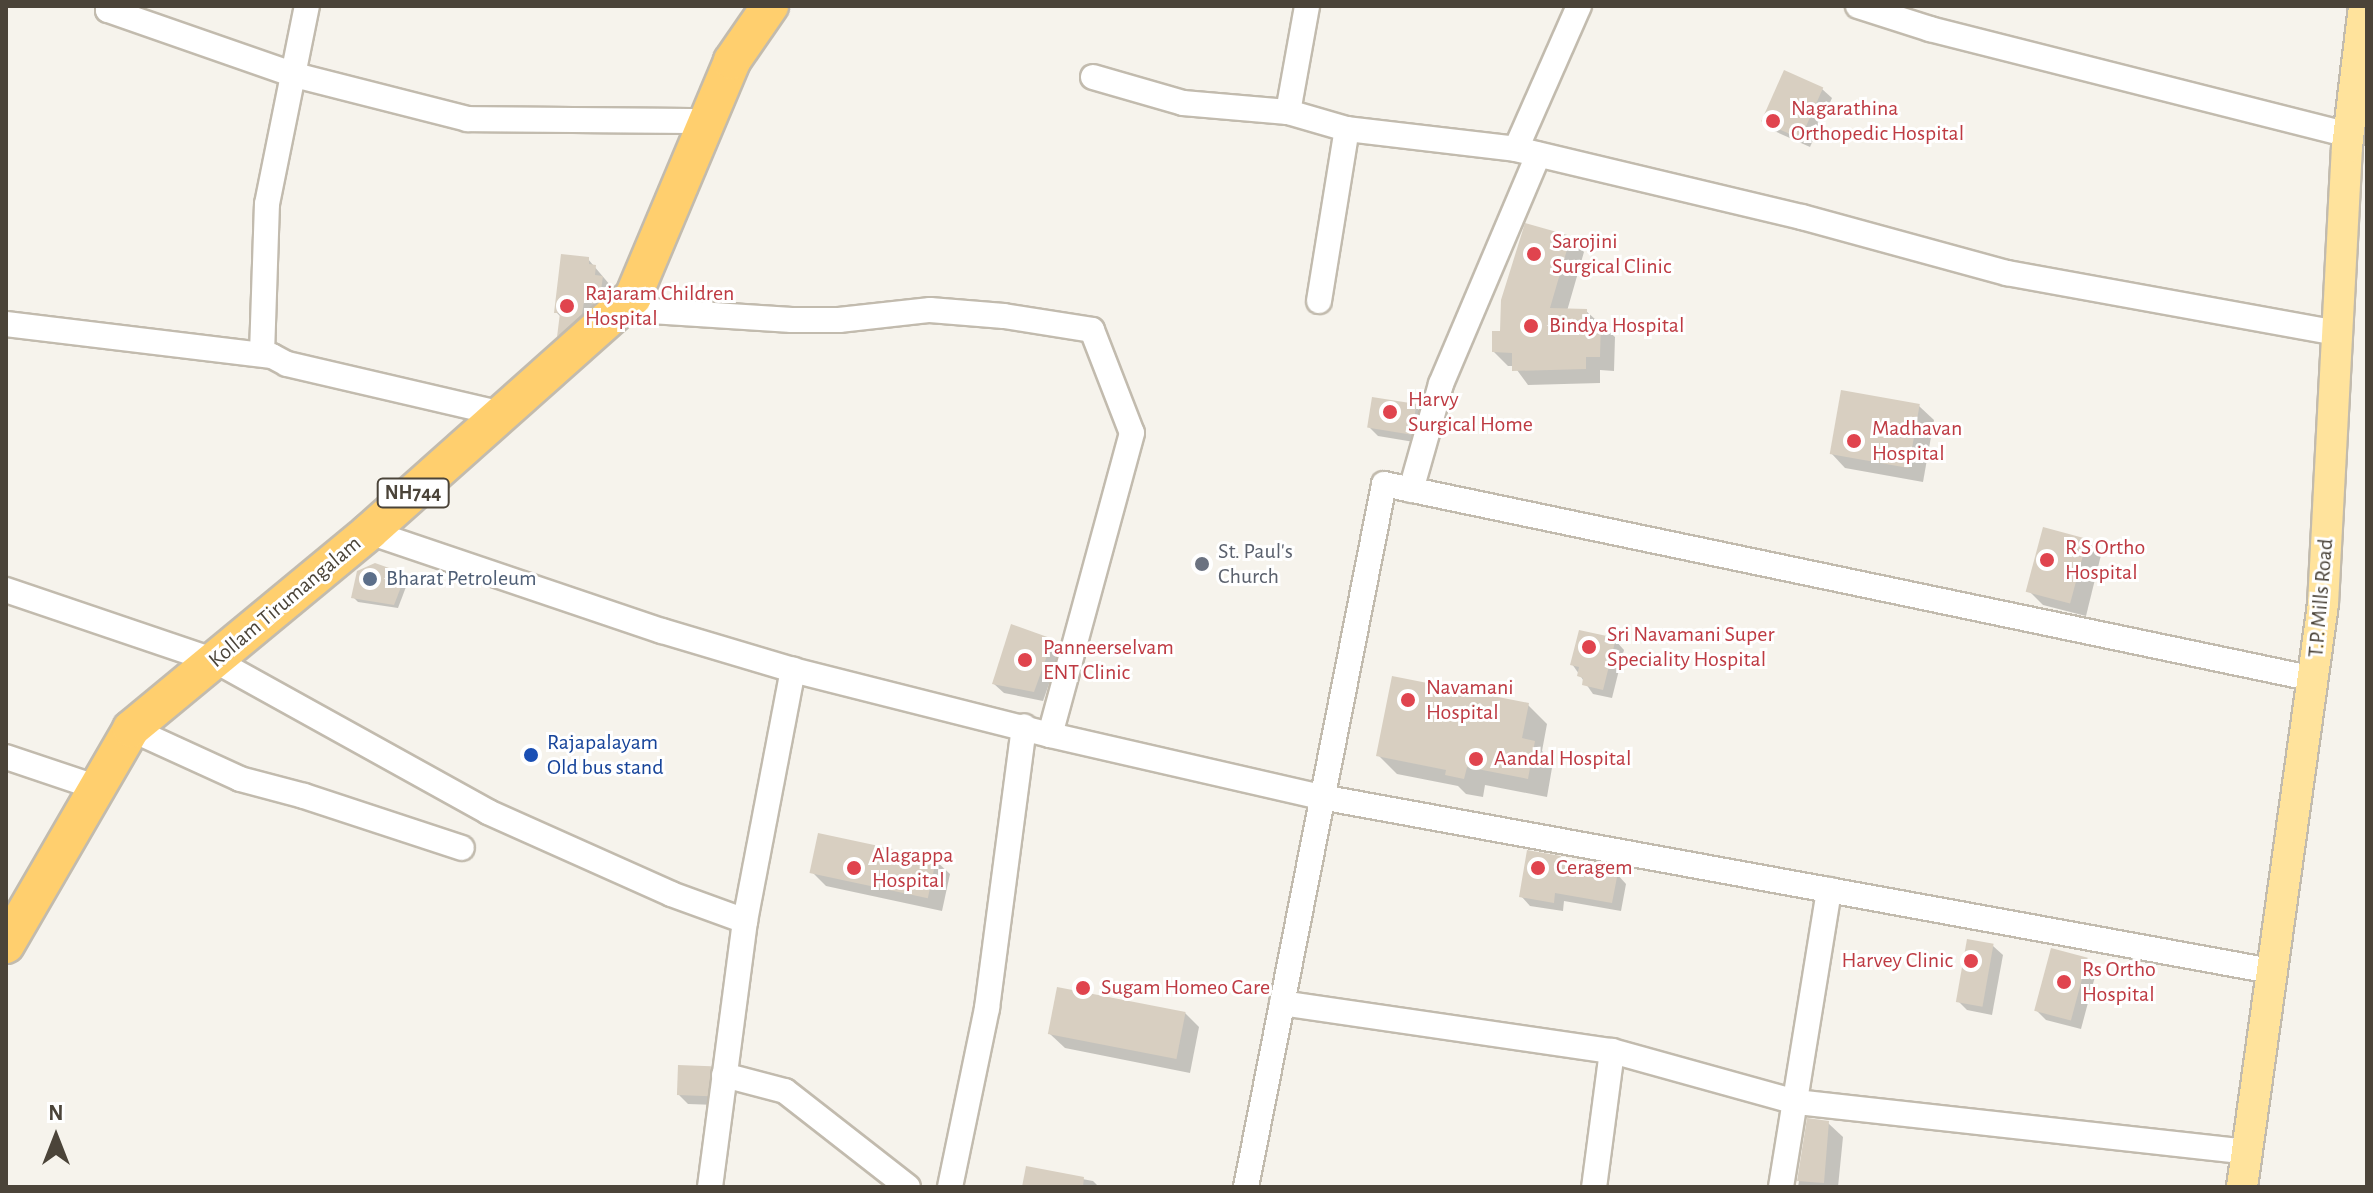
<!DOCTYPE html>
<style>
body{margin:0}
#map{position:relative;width:2373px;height:1193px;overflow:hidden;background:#f6f3ec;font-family:"Alegreya Sans",sans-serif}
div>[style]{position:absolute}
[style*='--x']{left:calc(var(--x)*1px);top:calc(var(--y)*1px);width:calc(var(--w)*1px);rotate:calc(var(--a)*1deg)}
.shadow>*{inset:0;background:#0003}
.building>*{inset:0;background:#d8cfc1;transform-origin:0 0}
.roads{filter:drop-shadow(2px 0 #c2bbae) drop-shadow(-2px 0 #c2bbae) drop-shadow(0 2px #c2bbae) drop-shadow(0 -2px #c2bbae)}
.minor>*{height:24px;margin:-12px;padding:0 12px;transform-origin:12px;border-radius:12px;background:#fff}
.major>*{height:30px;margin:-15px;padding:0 15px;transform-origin:15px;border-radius:15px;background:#ffe39c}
.highway>*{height:36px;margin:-18px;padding:0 18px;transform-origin:18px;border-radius:18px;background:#ffcf6e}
.dots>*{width:22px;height:22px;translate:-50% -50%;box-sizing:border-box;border:4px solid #fff;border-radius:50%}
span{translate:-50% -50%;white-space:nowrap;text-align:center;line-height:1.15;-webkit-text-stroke:6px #fff;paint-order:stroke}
.shield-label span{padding:2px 6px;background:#fff;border:2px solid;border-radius:6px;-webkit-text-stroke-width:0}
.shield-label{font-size:20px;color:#4b4439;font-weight:700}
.health-label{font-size:22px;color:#be3a42}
.left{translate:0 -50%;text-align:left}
.right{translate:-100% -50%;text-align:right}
.worship-label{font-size:22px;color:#5b616d}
.service-label{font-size:22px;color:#4e5e75}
.street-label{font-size:22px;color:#4b4439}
.transit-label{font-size:22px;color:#164399}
.frame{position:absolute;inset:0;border:8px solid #4b4439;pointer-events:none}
.north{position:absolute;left:16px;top:1097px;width:80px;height:80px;-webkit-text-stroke:6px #fff;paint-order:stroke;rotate:0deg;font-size:22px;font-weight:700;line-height:32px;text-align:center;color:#4b4439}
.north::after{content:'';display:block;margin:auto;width:28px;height:36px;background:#4b4439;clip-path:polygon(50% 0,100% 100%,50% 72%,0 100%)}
</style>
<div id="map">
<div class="shadow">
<i style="clip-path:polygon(1785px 72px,1822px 89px,1832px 98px,1810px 147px,1772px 130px,1763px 121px)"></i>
<i style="clip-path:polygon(1570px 238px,1584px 252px,1567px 311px,1586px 311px,1615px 337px,1614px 371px,1600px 370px,1600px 383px,1528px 385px,1514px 366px,1508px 366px,1494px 352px,1502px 333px)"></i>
<i style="clip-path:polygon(588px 259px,616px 292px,572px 349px,559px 336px,561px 317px,556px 312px)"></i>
<i style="clip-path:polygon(1415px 406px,1424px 415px,1420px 443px,1378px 436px,1369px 427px)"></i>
<i style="clip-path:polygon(1919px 406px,1934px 420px,1923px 482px,1845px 468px,1831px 453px)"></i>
<i style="clip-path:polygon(2086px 540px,2101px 555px,2086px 616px,2043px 605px,2029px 591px)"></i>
<i style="clip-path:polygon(405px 575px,409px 579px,398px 608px,358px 602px,354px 598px)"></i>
<i style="clip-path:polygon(1615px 640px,1624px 650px,1612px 698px,1593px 694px,1572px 664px)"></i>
<i style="clip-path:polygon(1051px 641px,1061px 650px,1043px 701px,1004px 693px,994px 684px)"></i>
<i style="clip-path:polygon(1528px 705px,1547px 724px,1542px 751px,1553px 762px,1547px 797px,1485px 785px,1483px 797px,1466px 794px,1458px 786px,1397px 774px,1378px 755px)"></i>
<i style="clip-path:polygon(1560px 858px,1567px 865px,1617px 874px,1626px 884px,1621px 911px,1564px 901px,1563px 911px,1530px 906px,1521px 896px)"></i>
<i style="clip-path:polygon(935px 860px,950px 874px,942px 911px,826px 886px,812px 872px)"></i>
<i style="clip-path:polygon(1993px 946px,2003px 955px,1992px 1015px,1967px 1010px,1958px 1001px)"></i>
<i style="clip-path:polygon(2087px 960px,2097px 969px,2081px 1029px,2046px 1020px,2037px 1011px)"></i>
<i style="clip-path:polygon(1185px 1013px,1199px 1027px,1190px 1073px,1065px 1048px,1050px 1034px)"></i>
<i style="clip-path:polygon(710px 1068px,719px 1077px,716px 1105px,688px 1104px,678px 1094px)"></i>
<i style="clip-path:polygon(1809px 1121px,1828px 1123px,1843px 1137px,1838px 1187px,1798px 1187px)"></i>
<i style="clip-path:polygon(1028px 1169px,1093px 1181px,1099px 1187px,1024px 1187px)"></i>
</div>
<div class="building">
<i style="left:1784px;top:70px;width:43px;height:56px;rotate:24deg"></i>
<i style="clip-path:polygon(1525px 223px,1571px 236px,1550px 308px,1587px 309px,1587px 320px,1601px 321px,1600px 357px,1586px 357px,1586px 369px,1512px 371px,1512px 353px,1492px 352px,1492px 331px,1500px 331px,1501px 300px)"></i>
<i style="clip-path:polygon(561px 254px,589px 257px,589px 264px,596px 265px,595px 275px,603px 276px,600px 298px,594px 304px,584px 302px,582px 314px,557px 337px,560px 313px,554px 313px)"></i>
<i style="left:1841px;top:390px;width:80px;height:65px;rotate:10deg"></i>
<i style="left:1372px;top:397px;width:45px;height:31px;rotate:9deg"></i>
<i style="left:2043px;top:527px;width:46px;height:67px;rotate:15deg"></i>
<i style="clip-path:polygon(375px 563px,406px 574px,394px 605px,351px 598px,357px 571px)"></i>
<i style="clip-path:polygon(1011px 624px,1053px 639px,1034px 692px,992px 684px)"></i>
<i style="clip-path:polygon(1579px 630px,1616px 638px,1603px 690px,1582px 685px,1583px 678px,1577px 676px,1579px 667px,1570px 665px)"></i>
<i style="clip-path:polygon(1392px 676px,1529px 703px,1522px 738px,1535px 741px,1528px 779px,1467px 767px,1464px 779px,1445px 775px,1446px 770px,1376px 756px)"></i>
<i style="left:818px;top:833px;width:121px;height:41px;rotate:12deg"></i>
<i style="clip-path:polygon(1527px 850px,1561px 856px,1560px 862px,1618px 872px,1612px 903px,1555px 893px,1554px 903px,1519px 897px)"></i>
<i style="left:1967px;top:939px;width:27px;height:64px;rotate:10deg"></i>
<i style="left:2051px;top:948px;width:38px;height:65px;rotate:15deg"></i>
<i style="left:1057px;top:987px;width:131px;height:48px;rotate:11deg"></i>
<i style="left:678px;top:1065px;width:33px;height:30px;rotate:2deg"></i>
<i style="clip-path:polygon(1807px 1118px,1829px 1121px,1824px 1183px,1797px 1181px)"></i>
<i style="clip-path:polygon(1026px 1166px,1084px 1177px,1083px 1187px,1022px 1187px)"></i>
</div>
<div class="roads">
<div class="minor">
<i style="--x:108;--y:6;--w:4;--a:90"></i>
<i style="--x:108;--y:10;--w:198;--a:19.2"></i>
<i style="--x:295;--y:75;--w:178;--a:14.3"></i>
<i style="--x:467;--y:119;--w:241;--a:0.5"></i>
<i style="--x:1579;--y:6;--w:156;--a:113.8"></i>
<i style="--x:1516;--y:149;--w:294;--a:13.4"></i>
<i style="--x:1802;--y:217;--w:213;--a:15.3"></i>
<i style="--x:2007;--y:273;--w:334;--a:10.3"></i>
<i style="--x:1858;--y:6;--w:76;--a:17.7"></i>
<i style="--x:1930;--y:29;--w:432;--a:14.2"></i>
<i style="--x:1093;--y:77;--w:94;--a:16.1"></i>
<i style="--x:1183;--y:103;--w:105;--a:4.9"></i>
<i style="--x:1288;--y:112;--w:61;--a:16.1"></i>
<i style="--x:1347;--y:129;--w:170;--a:6.7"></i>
<i style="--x:1288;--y:112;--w:108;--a:-79.8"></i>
<i style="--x:1319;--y:301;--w:174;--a:-80.8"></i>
<i style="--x:620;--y:309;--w:172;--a:3.7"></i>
<i style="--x:792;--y:320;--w:47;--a:0"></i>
<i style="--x:839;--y:320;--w:92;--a:-6.3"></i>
<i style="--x:930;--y:310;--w:74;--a:4.6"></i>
<i style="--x:1004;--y:316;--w:89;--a:9"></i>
<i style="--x:1092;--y:330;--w:110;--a:68.8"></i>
<i style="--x:1132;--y:433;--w:313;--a:105.2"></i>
<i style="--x:6;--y:324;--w:268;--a:6.9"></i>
<i style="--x:272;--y:356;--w:17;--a:28"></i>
<i style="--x:287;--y:364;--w:221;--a:13.1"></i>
<i style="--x:262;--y:354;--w:150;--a:-88.1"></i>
<i style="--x:267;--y:204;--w:202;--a:-78.6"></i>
<i style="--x:1411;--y:490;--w:110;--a:-74.2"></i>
<i style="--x:1441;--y:384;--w:249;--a:-67"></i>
<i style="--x:369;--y:532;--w:309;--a:18.7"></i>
<i style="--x:662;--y:631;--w:137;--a:16.6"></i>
<i style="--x:793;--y:670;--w:265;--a:14.2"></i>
<i style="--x:1050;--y:735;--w:278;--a:12.9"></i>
<i style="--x:1321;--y:797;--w:966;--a:10.38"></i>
<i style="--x:6;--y:590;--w:222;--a:18.7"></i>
<i style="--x:216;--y:661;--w:311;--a:29"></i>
<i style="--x:488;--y:812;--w:201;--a:24.1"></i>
<i style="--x:671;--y:894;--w:79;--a:20"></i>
<i style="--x:131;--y:729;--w:120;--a:24.6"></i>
<i style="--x:240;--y:779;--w:66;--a:14.9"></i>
<i style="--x:304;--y:796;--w:166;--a:18.2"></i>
<i style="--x:6;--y:757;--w:97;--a:18.6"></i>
<i style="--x:1282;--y:1003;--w:333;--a:8.3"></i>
<i style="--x:1612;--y:1051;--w:137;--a:97.5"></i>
<i style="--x:1612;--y:1051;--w:191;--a:15.5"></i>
<i style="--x:1796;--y:1102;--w:456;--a:6.3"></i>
<i style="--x:724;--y:1075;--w:63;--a:14.7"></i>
<i style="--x:785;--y:1091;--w:156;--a:38"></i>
<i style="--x:710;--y:1187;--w:268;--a:-82.5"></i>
<i style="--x:745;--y:921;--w:256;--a:-79.2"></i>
<i style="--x:950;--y:1187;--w:183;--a:-78.3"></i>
<i style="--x:987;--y:1008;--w:284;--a:-82.5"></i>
<i style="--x:1246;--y:1187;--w:716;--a:-78.89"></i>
<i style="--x:1384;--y:484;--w:950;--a:11.84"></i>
<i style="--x:1781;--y:1187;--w:301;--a:-80.8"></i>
</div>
<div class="major">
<i style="--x:2242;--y:1187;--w:589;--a:-82.09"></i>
<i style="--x:2323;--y:604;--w:458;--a:-87"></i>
<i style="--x:2347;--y:147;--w:142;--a:-83.1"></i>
</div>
<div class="highway">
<i style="--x:6;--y:945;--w:250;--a:-59.9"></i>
<i style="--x:131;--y:729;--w:309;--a:-39.6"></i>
<i style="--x:369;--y:532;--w:353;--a:-41.7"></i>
<i style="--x:633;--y:297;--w:256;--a:-67.2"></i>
<i style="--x:732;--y:61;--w:67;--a:-55.4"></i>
</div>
</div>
<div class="dots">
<i style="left:1773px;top:121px;background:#e0444e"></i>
<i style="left:1534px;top:254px;background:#e0444e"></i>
<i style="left:567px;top:306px;background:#e0444e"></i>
<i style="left:1531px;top:326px;background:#e0444e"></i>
<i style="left:1390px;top:412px;background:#e0444e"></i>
<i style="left:1854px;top:441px;background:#e0444e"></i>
<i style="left:2047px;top:560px;background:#e0444e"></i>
<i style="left:1202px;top:564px;background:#6b7280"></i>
<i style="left:370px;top:579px;background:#5c6f8a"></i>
<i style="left:1589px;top:647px;background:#e0444e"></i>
<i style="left:1025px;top:660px;background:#e0444e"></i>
<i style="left:1408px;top:700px;background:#e0444e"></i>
<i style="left:531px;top:755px;background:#1a4fb4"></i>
<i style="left:1476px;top:759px;background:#e0444e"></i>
<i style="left:854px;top:868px;background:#e0444e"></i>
<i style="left:1538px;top:868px;background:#e0444e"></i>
<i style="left:1971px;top:961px;background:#e0444e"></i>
<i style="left:2064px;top:982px;background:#e0444e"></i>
<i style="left:1083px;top:988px;background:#e0444e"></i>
</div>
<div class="shield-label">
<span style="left:413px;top:493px">NH744</span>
</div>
<div class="health-label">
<span class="left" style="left:1791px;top:121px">Nagarathina<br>Orthopedic Hospital</span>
<span class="left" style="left:1552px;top:254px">Sarojini<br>Surgical Clinic</span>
<span class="left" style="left:585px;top:306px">Rajaram Children<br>Hospital</span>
<span class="left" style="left:1549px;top:326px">Bindya Hospital</span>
<span class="left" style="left:1408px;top:412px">Harvy<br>Surgical Home</span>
<span class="left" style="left:1872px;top:441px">Madhavan<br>Hospital</span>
<span class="left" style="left:2065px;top:560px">R S Ortho<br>Hospital</span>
<span class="left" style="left:1607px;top:647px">Sri Navamani Super<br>Speciality Hospital</span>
<span class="left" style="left:1043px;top:660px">Panneerselvam<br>ENT Clinic</span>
<span class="left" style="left:1426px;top:700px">Navamani<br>Hospital</span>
<span class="left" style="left:1494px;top:759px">Aandal Hospital</span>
<span class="left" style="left:872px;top:868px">Alagappa<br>Hospital</span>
<span class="left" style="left:1556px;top:868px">Ceragem</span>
<span class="right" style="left:1953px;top:961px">Harvey Clinic</span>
<span class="left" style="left:2082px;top:982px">Rs Ortho<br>Hospital</span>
<span class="left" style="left:1101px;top:988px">Sugam Homeo Care</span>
</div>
<div class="worship-label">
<span class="left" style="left:1218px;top:564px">St. Paul's<br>Church</span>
</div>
<div class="service-label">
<span class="left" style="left:386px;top:579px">Bharat Petroleum</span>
</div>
<div class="street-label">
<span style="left:2321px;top:598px;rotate:-85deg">T.P. Mills Road</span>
<span style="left:285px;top:602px;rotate:-40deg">Kollam Tirumangalam</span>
</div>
<div class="transit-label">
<span class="left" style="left:547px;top:755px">Rajapalayam<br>Old bus stand</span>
</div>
<div class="frame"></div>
<div class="north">N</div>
</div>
